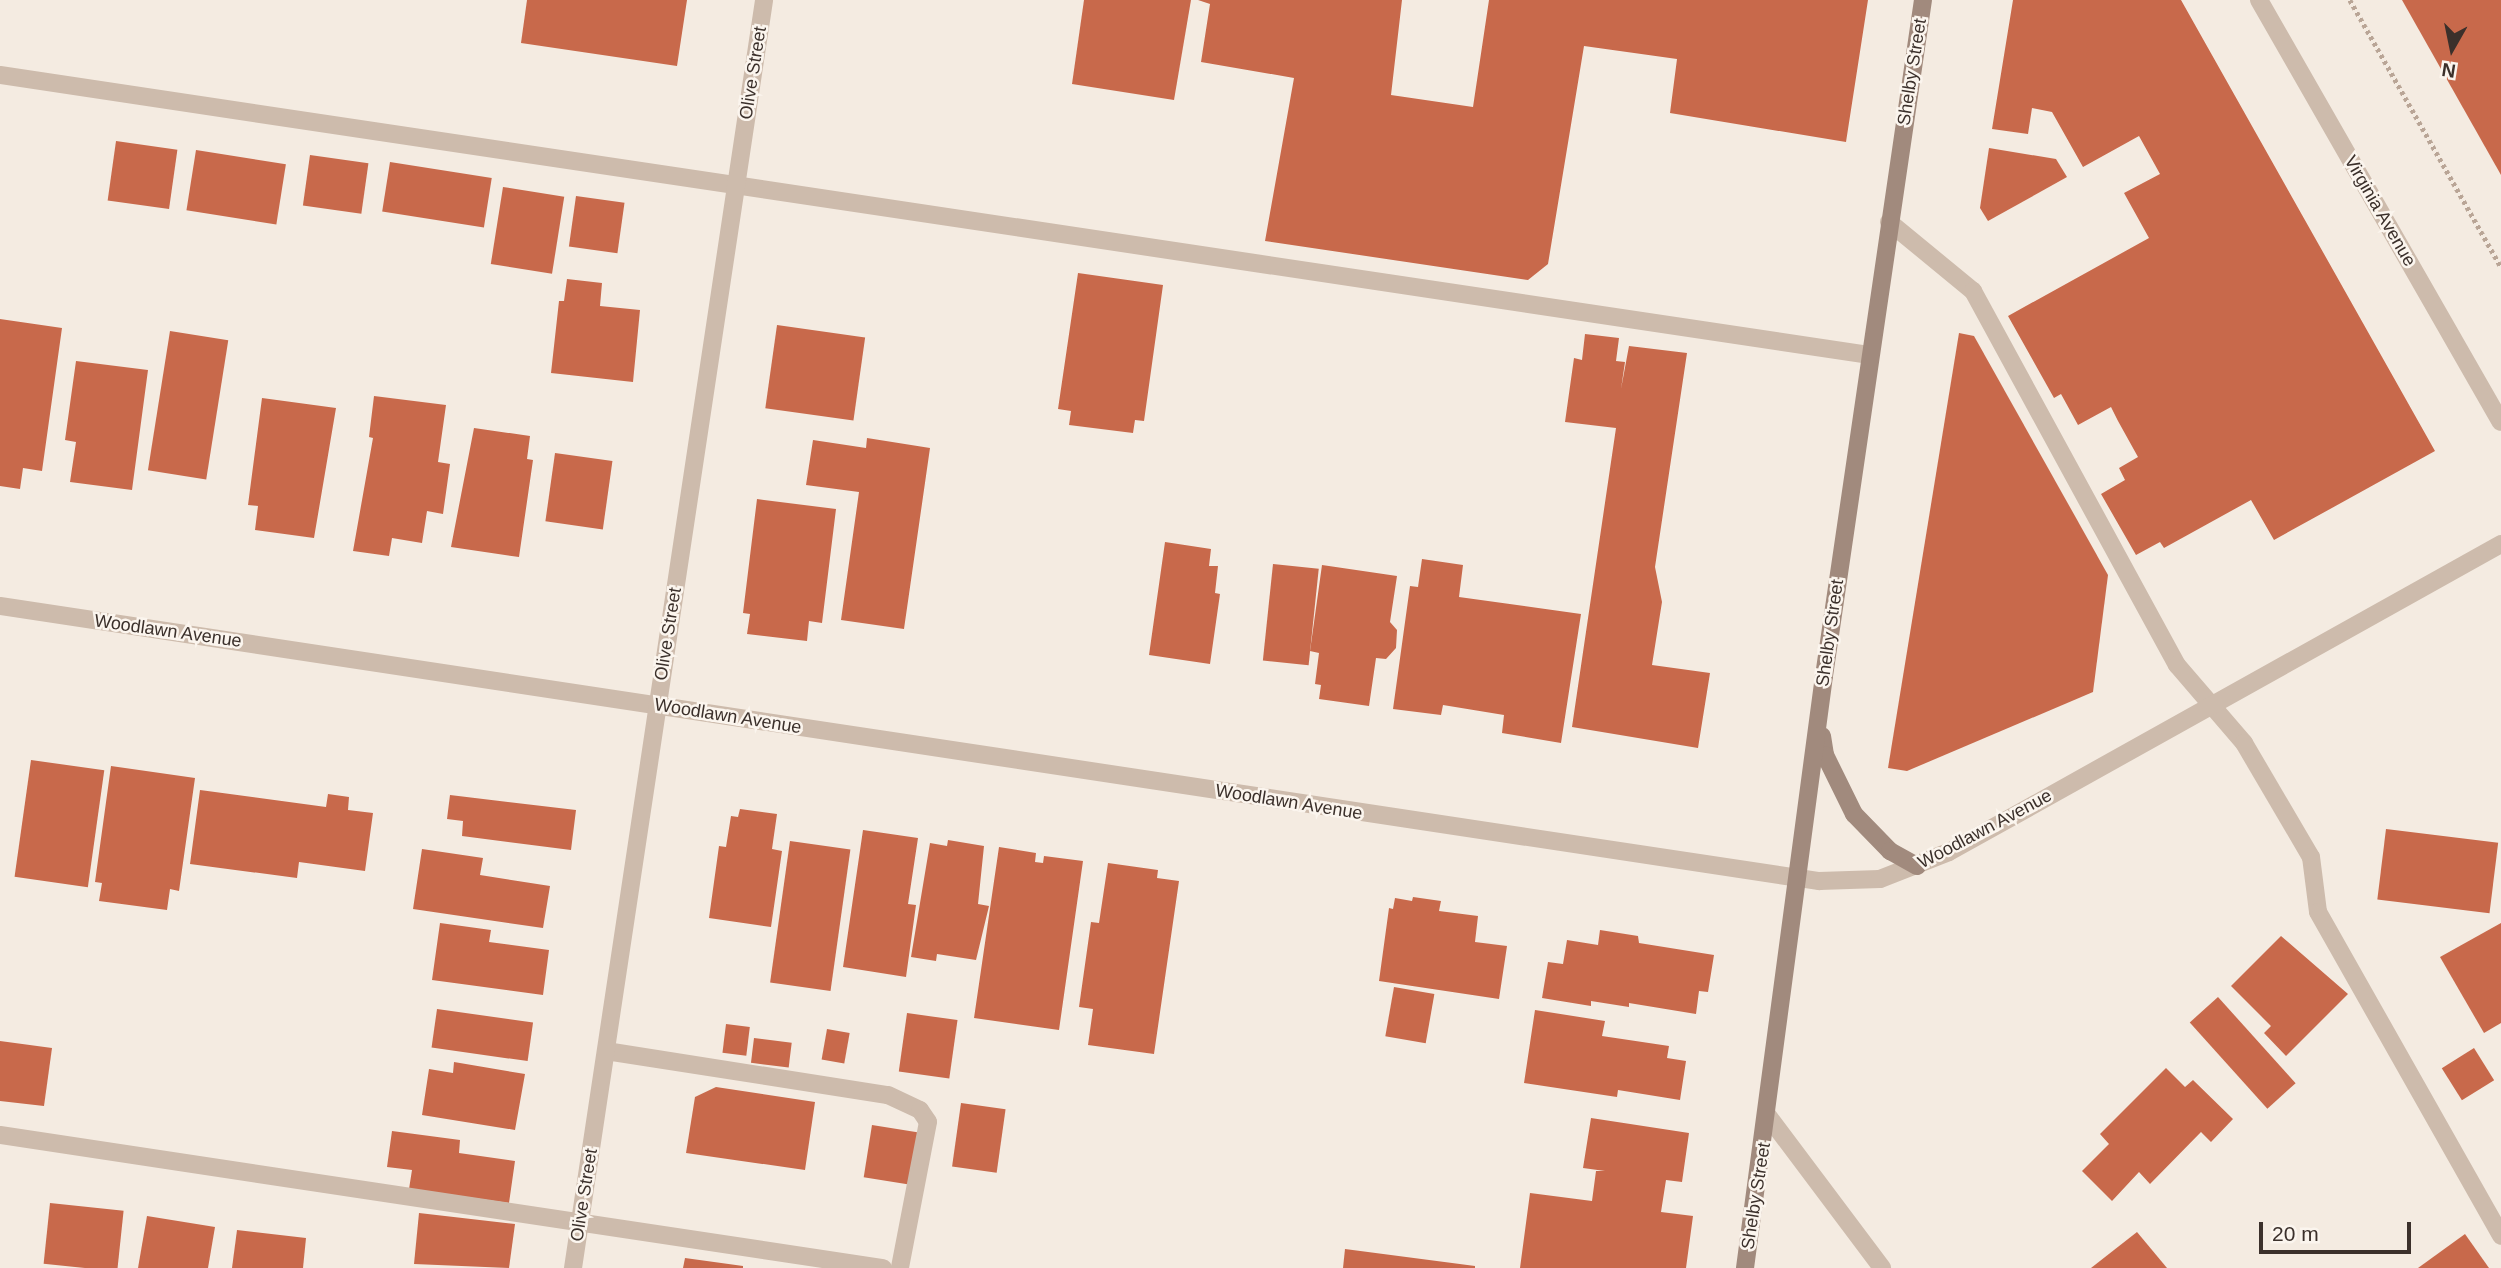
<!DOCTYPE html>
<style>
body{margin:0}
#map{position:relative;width:2501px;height:1268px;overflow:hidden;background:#f4ebe1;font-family:Arial,sans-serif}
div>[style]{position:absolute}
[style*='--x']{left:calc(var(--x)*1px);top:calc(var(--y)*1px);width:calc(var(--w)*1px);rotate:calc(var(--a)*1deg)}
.building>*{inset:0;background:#c8694b;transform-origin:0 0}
.path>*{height:4.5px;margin-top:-2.25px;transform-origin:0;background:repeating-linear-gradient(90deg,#b9a596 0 3.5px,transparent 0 7px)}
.service>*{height:18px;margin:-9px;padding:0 9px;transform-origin:9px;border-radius:9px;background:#cdbbac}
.minor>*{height:18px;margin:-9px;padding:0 9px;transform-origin:9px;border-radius:9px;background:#cdbbac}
.tertiary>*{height:18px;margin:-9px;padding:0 9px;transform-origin:9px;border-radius:9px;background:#cdbbac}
.secondary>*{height:18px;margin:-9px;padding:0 9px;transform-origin:9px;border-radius:9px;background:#a18a7d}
span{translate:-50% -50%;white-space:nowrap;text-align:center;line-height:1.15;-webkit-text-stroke:5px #fbf5ee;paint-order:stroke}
.street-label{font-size:18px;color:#3b302b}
.north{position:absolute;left:2417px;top:14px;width:70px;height:70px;-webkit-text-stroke:5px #fbf5ee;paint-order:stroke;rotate:189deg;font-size:19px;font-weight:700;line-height:28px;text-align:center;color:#3b302b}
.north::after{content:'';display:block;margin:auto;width:24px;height:32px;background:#3b302b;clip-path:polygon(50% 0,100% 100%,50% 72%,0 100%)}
.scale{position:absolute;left:2259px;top:1222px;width:152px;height:32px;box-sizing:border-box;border:4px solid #3b302b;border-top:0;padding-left:9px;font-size:21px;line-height:24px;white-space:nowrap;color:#3b302b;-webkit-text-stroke:5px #fbf5ee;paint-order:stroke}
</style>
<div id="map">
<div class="building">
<i style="clip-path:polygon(527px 0,687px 0,677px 66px,521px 43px)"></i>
<i style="clip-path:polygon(1084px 0,1191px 0,1174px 100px,1072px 84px)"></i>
<i style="clip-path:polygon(1198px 0,1402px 0,1391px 95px,1473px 107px,1489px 0,1868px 0,1846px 142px,1670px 113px,1677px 59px,1584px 46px,1548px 264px,1528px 280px,1265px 241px,1294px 78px,1201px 62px,1210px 4px)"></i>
<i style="clip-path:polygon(2013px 0,2181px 0,2435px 451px,2274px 540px,2251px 500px,2164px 548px,2160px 542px,2136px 555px,2101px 494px,2125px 480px,2119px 468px,2138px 457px,2118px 421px,2111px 407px,2078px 425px,2061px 394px,2054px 398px,2008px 316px,2149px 238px,2124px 193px,2160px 174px,2139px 136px,2083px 167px,2052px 112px,2032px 108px,2028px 134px,1992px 129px)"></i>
<i style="clip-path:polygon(2402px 0,2501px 0,2501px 175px)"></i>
<i style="left:116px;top:141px;width:62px;height:60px;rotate:8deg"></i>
<i style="clip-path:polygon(1989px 148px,2056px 159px,2067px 177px,1988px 221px,1980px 208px)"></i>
<i style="left:196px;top:150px;width:91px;height:61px;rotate:9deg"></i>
<i style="left:310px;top:155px;width:59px;height:51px;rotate:8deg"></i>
<i style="left:390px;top:162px;width:103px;height:50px;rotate:9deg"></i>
<i style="left:503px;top:187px;width:62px;height:78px;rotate:9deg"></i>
<i style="left:576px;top:196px;width:49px;height:51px;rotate:8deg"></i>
<i style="clip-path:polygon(1078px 273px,1163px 285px,1144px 421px,1135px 420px,1133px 433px,1069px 425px,1071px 411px,1058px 409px)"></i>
<i style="clip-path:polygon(567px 279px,602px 283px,600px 306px,640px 310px,633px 382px,551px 373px,559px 301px,564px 301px)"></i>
<i style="clip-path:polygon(0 319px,62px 328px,42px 471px,23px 468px,20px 489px,0 486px)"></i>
<i style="left:777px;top:325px;width:89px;height:84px;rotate:8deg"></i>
<i style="left:170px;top:331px;width:59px;height:141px;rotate:9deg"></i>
<i style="clip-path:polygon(1959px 333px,1974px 336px,2108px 575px,2093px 692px,1907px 771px,1888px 768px)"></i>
<i style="clip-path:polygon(1585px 334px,1619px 338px,1616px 361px,1625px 362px,1621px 389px,1629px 346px,1687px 353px,1655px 567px,1662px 602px,1652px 665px,1710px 673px,1698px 748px,1572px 727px,1616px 428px,1565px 422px,1574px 358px,1582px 360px)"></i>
<i style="clip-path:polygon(76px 361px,148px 370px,132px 490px,70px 482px,76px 442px,65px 440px)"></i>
<i style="clip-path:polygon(374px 396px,446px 405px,438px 462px,450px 464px,443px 514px,427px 511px,422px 543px,392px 538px,389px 556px,353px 551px,373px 438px,369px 437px)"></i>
<i style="clip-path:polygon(262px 398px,336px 408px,314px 538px,255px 530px,258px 506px,248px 505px)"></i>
<i style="clip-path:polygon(474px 428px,530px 436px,527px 459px,533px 460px,519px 557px,451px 547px)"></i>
<i style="clip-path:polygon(867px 438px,930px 448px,904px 629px,841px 620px,859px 492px,806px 485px,813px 440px,866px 448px)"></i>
<i style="left:555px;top:453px;width:58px;height:69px;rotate:8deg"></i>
<i style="clip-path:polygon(757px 499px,836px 509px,822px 623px,809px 621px,807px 641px,747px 634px,750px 614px,743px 613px)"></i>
<i style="clip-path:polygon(1165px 542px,1211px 549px,1209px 566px,1218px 566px,1215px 593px,1220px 594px,1210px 664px,1149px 655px)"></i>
<i style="clip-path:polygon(1422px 559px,1463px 565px,1459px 597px,1581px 614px,1561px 743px,1502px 733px,1504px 715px,1443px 705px,1441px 715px,1393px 709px,1410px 586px,1418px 587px)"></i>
<i style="left:1273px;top:564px;width:46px;height:97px;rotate:6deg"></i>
<i style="clip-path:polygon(1322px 565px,1397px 576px,1390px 622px,1397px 630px,1396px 648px,1386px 659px,1376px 658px,1369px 706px,1319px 699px,1321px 685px,1315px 684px,1319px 653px,1310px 651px)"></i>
<i style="left:31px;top:760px;width:74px;height:118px;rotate:8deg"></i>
<i style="clip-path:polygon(111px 766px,195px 778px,179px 891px,170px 889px,167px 910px,99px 901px,102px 883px,95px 882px)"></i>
<i style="clip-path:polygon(200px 790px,326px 807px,328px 794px,349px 797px,348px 810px,373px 813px,365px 871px,299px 862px,297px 878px,190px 864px)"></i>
<i style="clip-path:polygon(450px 795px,576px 810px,571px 850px,462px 836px,463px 821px,447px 819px)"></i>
<i style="clip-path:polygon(740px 809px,777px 814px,772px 849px,782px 851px,771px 927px,709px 918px,719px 846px,726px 847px,731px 816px,738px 817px)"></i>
<i style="left:2386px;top:829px;width:113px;height:71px;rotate:7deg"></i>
<i style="clip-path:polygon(863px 830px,918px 838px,908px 904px,916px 905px,906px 977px,843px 967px)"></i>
<i style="clip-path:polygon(948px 840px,984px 846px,978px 904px,989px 906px,976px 960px,937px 954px,936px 961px,911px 957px,930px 843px,947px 846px)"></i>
<i style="left:790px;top:841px;width:61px;height:143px;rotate:8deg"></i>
<i style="clip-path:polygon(999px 847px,1036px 853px,1035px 862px,1043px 863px,1044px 856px,1083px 861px,1059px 1030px,974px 1018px)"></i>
<i style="clip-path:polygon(422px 849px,483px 858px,480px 875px,550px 886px,543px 928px,413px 909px)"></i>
<i style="clip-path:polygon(1108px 863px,1158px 870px,1157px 878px,1179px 881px,1154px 1054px,1088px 1045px,1093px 1009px,1079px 1007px,1091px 922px,1099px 923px)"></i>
<i style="clip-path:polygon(1413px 897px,1441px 901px,1439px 911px,1478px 916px,1475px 942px,1507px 946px,1499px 999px,1379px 981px,1389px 908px,1393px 909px,1395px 898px,1412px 901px)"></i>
<i style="clip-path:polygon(440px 923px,491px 930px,489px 942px,549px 950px,543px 995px,432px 980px)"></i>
<i style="clip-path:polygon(2501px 923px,2501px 1023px,2484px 1033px,2440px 957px)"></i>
<i style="clip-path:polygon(1600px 930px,1638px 936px,1639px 943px,1714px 955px,1708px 992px,1699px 991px,1696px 1014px,1629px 1003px,1629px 1007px,1591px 1001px,1591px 1006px,1542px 998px,1548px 962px,1563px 964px,1567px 940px,1598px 945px)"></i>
<i style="clip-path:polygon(2281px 936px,2348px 994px,2286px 1056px,2264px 1033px,2271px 1026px,2231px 986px)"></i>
<i style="left:1394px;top:987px;width:41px;height:50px;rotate:10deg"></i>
<i style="left:2218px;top:997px;width:116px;height:38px;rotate:48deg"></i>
<i style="left:437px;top:1009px;width:97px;height:39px;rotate:8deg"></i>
<i style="clip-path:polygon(1535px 1010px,1605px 1021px,1602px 1036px,1669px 1046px,1667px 1058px,1686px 1061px,1680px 1100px,1618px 1090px,1617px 1097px,1524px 1083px)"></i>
<i style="left:907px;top:1013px;width:51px;height:59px;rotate:8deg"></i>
<i style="left:726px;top:1024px;width:24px;height:29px;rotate:7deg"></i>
<i style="left:827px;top:1029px;width:23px;height:31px;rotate:10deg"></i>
<i style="left:754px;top:1038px;width:38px;height:25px;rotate:7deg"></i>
<i style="clip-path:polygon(0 1041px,52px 1048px,44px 1106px,0 1101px)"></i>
<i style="left:2474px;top:1048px;width:38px;height:38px;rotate:58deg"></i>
<i style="clip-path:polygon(454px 1062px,525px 1074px,515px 1130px,422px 1115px,429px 1069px,453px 1073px)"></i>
<i style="clip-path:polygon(2166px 1068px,2185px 1087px,2193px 1080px,2233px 1119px,2211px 1142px,2201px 1132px,2150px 1184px,2139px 1172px,2112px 1201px,2082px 1171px,2109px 1144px,2100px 1134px)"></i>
<i style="clip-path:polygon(716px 1087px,815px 1102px,805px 1170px,686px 1153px,695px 1097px)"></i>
<i style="left:961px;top:1103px;width:45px;height:64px;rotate:8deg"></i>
<i style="clip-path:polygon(1591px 1118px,1689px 1133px,1682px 1182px,1666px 1180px,1661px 1212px,1693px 1216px,1686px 1268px,1520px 1268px,1530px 1193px,1592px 1201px,1596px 1171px,1605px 1171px,1583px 1168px)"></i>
<i style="left:872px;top:1125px;width:49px;height:53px;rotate:9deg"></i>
<i style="clip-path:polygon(392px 1131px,460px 1140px,459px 1153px,515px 1161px,509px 1203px,409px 1189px,412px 1170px,387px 1167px)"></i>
<i style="left:50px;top:1203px;width:74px;height:61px;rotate:6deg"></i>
<i style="clip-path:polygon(419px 1213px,515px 1224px,509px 1268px,414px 1264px)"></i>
<i style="clip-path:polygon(147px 1216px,215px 1227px,208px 1268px,138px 1268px)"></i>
<i style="clip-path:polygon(237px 1230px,306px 1238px,303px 1268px,232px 1268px)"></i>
<i style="clip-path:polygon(2137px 1232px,2167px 1268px,2091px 1268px)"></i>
<i style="clip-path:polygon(2465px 1234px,2489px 1268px,2418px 1268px)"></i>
<i style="clip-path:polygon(1345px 1249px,1475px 1266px,1475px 1268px,1343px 1268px)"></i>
<i style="clip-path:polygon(685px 1258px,743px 1266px,743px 1268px,683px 1268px)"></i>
</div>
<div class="path">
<i style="--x:2350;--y:0;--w:307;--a:60.5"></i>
</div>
<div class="service">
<i style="--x:0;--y:75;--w:1891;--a:8.52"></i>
<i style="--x:1889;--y:222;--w:109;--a:39.4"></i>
<i style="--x:1973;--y:291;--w:426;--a:61.4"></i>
<i style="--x:2177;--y:665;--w:103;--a:49.3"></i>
<i style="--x:2244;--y:743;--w:132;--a:59.6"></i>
<i style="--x:2311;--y:857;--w:55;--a:82.7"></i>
<i style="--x:2318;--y:912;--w:372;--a:60.5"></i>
<i style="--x:606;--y:1051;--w:285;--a:8.9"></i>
<i style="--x:888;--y:1095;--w:35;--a:25"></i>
<i style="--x:920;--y:1110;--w:14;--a:56"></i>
<i style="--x:928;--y:1122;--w:149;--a:100.9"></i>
<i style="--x:0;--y:1135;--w:893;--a:8.57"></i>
</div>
<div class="minor">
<i style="--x:0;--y:606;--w:1840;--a:8.6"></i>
<i style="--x:1819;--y:881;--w:61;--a:-1.9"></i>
<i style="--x:1880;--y:879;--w:74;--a:-21.4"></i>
<i style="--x:1949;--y:852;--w:632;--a:-29.16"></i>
<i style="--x:1768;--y:1116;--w:190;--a:53.1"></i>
<i style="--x:573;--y:1268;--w:1282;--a:-81.43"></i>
</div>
<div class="tertiary">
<i style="--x:2259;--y:0;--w:486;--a:60.2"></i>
</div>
<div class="secondary">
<i style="--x:1822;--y:736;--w:19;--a:81"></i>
<i style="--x:1825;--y:755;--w:66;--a:63.8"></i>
<i style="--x:1854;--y:814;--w:52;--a:45.8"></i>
<i style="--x:1890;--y:851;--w:31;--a:29"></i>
<i style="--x:1745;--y:1268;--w:597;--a:-82.4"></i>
<i style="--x:1824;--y:676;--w:683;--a:-81.67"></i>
</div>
<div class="street-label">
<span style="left:1912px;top:72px;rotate:-81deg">Shelby Street</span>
<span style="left:753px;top:73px;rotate:-81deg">Olive Street</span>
<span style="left:2380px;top:211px;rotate:60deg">Virginia Avenue</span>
<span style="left:168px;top:631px;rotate:8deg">Woodlawn Avenue</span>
<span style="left:1830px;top:633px;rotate:-82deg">Shelby Street</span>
<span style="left:668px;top:634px;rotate:-81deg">Olive Street</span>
<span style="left:728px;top:716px;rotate:9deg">Woodlawn Avenue</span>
<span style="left:1289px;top:802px;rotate:9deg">Woodlawn Avenue</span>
<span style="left:1985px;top:829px;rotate:-28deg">Woodlawn Avenue</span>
<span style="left:584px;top:1195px;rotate:-81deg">Olive Street</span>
<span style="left:1756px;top:1196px;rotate:-81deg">Shelby Street</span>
</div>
<div class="north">N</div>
<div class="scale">20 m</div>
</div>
